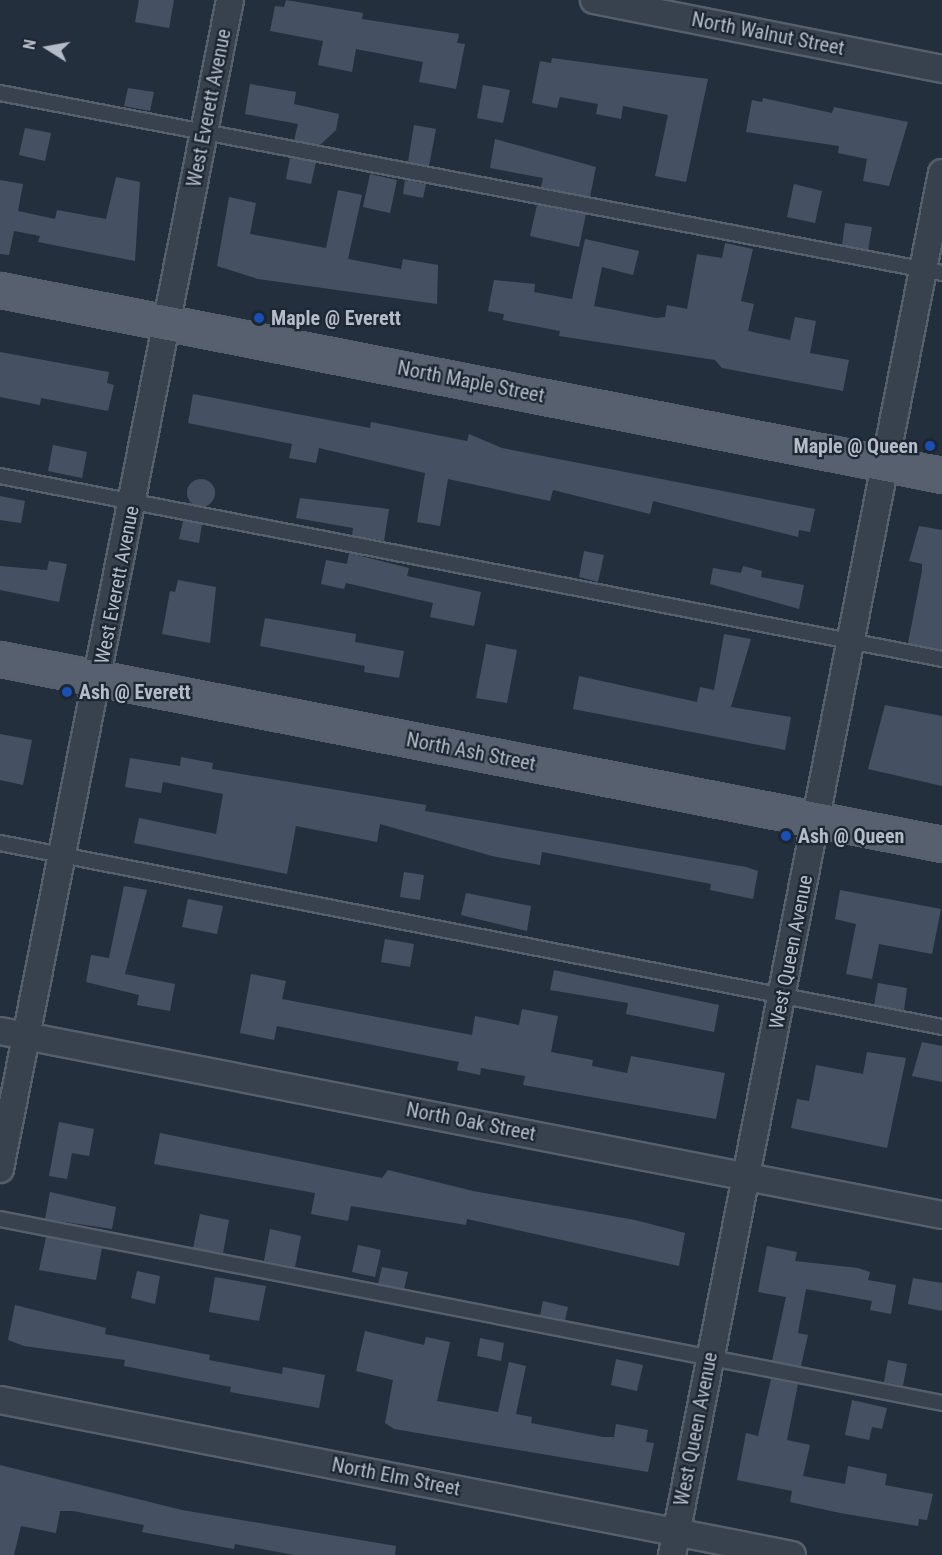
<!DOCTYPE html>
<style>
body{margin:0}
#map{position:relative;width:942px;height:1555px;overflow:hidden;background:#242f3e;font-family:"Roboto Condensed",sans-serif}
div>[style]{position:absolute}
.building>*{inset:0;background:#455162}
.round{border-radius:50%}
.roads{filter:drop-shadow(2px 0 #565f6c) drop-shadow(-2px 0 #565f6c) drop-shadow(0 2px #565f6c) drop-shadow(0 -2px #565f6c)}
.lane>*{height:14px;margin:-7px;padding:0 7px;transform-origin:7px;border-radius:7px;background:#38414e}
.street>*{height:26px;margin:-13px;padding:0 13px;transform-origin:13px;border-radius:13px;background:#38414e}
.primary>*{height:33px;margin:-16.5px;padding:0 16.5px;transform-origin:16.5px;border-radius:16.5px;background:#56606e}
.dots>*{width:16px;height:16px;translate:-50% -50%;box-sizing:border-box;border:3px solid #1d2633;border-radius:50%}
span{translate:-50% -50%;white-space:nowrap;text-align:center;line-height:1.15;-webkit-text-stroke:4.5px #1d2633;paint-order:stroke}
.street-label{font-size:20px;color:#b4bcc9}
.poi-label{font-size:20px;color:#b4bcc9;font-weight:700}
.left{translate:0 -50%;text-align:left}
.right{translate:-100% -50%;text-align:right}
.north{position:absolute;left:18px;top:18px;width:60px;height:60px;-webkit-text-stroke:4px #1d2633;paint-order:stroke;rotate:281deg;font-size:16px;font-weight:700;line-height:24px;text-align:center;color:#b4bcc9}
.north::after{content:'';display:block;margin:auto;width:21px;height:27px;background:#b4bcc9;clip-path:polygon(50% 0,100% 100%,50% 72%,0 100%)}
</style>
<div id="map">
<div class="building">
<i style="clip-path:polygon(139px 0,174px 0,169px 28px,135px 22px)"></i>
<i style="clip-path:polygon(286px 0,363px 13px,362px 19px,459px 34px,457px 43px,465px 44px,456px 89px,419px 82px,423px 62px,356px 49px,352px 72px,318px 65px,323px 41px,270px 31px,275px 6px,284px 7px)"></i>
<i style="clip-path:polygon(552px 58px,708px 79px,686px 182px,655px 176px,668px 115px,623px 106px,621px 119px,596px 114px,598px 104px,560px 97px,557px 108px,532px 103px,540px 61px,551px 63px)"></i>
<i style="clip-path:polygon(250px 84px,296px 92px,294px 104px,339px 114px,336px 130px,320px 145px,294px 140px,298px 124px,245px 114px)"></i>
<i style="clip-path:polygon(483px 85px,510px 90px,503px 123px,477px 118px)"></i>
<i style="clip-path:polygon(128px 88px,154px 92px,150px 111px,124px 106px)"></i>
<i style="clip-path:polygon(763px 98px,832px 113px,834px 107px,908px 122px,889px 186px,863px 181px,867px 159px,838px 153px,839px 146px,746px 132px,752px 100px,762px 102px)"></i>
<i style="clip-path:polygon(414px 125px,436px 129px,429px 166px,408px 162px)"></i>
<i style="clip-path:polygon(25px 128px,51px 133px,45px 161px,19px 155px)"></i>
<i style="clip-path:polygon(495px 139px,596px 167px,590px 197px,541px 187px,543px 178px,490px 168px)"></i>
<i style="clip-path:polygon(290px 158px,316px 162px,311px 184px,286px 179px)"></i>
<i style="clip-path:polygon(370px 174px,397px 180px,390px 213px,363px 207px)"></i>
<i style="clip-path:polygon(116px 177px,140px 182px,135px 261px,38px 242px,40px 236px,14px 231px,9px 255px,0 254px,0 180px,23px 184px,18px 211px,55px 219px,57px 210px,106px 219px)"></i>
<i style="clip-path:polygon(405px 180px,426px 184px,423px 198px,403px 194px)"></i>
<i style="clip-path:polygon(794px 184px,822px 191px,815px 223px,787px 217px)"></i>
<i style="clip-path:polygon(338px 190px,362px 195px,348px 259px,401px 269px,403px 259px,438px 265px,437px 304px,258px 279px,217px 266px,229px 197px,256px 203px,250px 234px,326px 248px)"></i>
<i style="clip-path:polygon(537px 205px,586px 214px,579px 247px,530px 236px)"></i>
<i style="clip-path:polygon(845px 223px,872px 227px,868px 250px,842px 245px)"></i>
<i style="clip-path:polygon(585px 239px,639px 251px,633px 275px,602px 267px,594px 306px,656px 318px,665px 317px,667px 305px,687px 309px,697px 254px,722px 258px,725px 243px,753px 249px,741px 301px,754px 304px,748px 331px,790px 340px,795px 317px,816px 321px,810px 353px,849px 360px,843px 391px,722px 368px,715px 360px,559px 336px,560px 331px,503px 320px,504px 314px,488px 311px,494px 280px,535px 284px,534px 292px,572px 299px)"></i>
<i style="clip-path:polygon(0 352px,109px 372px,107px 383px,114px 385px,108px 411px,41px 398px,40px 405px,0 397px)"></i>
<i style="clip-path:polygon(193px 394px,370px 428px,371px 422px,467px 441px,469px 434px,502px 448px,815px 509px,810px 532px,799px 530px,798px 537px,653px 501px,650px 514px,553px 490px,550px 501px,448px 479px,440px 526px,417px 522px,425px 473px,319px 448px,316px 463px,289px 458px,292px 444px,188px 423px)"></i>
<i style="clip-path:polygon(53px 445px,87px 452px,82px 478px,48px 471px)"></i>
<i class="round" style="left:187px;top:479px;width:28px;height:28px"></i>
<i style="clip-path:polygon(0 496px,25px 501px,21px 523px,0 520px)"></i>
<i style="clip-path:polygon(300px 498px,389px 509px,384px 541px,352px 535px,353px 528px,296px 518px)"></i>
<i style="clip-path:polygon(183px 521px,202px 524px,199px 543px,179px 539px)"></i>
<i style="clip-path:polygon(919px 526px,942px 530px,942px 650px,908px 643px,922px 571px,922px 564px,909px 561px)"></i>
<i style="clip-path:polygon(584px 551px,604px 555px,598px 582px,579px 577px)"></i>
<i style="clip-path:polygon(349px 553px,409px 568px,407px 576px,481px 592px,474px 626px,430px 617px,433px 603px,346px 583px,344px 589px,321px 584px,326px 560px,347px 564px)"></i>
<i style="clip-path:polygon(49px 561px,67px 564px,59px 602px,0 590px,0 566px,47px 570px)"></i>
<i style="clip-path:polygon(743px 566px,762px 571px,761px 577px,804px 585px,799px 609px,710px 584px,713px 568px,741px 573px)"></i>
<i style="clip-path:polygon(178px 580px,216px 587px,210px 643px,162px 634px,170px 591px,175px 592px)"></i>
<i style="clip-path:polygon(265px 618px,356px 634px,355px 642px,404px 651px,399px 678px,364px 672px,365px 666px,260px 646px)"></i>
<i style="clip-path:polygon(724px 634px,751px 639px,731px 707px,791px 717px,785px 750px,573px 709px,579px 676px,697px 702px,700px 687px,714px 690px)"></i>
<i style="clip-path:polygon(486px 644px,517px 650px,507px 703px,476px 698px)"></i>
<i style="clip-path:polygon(885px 705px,942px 716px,942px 786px,868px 769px)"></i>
<i style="clip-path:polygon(0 734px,32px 740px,23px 785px,0 780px)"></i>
<i style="clip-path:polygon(181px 757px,213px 763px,212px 769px,426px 805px,425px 811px,746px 867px,758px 871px,753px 899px,710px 890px,711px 884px,542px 852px,540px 865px,492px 856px,380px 824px,377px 842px,296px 826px,287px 874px,134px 843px,139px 818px,216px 834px,223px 794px,163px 782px,161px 793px,125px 787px,130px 758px,180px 766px)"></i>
<i style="clip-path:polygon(404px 872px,424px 875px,420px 900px,400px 897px)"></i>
<i style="clip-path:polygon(124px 886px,147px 890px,125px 974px,175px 984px,170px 1011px,137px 1005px,139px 995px,86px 982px,91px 955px,109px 958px)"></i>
<i style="clip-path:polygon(840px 890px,941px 909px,932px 954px,879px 944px,872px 979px,846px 974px,856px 924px,835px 919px)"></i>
<i style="clip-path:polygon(466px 893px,531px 906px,527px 931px,461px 915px)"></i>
<i style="clip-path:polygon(188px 899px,223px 906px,217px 934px,182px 927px)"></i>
<i style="clip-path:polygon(385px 939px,414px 944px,410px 967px,381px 962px)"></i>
<i style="clip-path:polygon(554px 970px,719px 1005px,714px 1032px,626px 1014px,628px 1003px,550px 990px)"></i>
<i style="clip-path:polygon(251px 974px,286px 981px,282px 999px,472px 1035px,475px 1016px,519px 1025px,522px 1009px,558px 1016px,551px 1052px,593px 1060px,592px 1066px,627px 1073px,631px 1056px,725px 1073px,716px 1119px,523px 1085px,525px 1076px,481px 1068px,480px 1075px,457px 1070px,459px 1062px,277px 1026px,274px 1040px,240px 1033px)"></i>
<i style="clip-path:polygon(878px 983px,907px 988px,904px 1010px,874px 1005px)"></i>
<i style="clip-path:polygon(922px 1042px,942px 1046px,942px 1082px,912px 1076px)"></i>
<i style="clip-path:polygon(867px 1052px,906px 1058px,887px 1148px,791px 1128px,797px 1099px,809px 1101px,816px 1065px,863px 1074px)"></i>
<i style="clip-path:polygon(59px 1122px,94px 1129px,89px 1156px,72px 1153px,67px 1179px,49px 1176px)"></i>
<i style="clip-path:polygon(160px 1133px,382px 1178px,388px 1170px,473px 1191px,635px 1220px,685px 1233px,679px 1266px,467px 1219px,466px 1225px,351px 1206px,348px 1221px,311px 1214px,315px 1193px,154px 1164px)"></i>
<i style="clip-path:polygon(50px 1192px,116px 1207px,112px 1229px,45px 1219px)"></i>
<i style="clip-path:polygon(200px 1214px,229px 1220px,223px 1253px,193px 1248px)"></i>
<i style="clip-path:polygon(270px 1229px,301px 1236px,295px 1267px,264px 1261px)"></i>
<i style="clip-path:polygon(46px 1237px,102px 1248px,96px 1280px,39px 1270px)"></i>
<i style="clip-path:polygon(358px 1245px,381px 1250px,375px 1277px,352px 1272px)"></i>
<i style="clip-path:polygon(767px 1246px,797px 1252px,795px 1261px,858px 1268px,870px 1272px,868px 1280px,896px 1285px,891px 1314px,870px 1310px,872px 1301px,806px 1289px,798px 1333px,808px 1335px,801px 1366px,772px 1361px,786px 1297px,758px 1292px)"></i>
<i style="clip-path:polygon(382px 1267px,408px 1272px,404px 1289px,378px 1284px)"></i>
<i style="clip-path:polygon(137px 1271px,160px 1276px,155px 1304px,131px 1298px)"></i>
<i style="clip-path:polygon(215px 1277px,266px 1286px,259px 1321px,209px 1312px)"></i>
<i style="clip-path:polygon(913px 1278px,942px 1283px,942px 1311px,908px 1304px)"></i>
<i style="clip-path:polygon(543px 1301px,568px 1307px,565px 1320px,540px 1315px)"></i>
<i style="clip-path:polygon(15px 1305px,106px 1328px,105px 1334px,210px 1355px,209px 1360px,282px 1374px,283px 1367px,325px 1375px,319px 1408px,230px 1392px,231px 1387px,124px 1366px,125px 1360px,24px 1346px,8px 1340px)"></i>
<i style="clip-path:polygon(365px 1331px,424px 1345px,426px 1337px,450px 1342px,437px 1401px,498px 1412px,509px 1362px,526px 1366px,516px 1414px,532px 1417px,531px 1423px,603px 1437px,614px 1437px,616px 1424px,648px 1430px,646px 1442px,654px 1443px,648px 1472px,394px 1429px,385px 1423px,393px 1380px,356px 1371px)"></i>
<i style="clip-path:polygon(480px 1338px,504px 1343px,501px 1361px,477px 1356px)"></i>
<i style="clip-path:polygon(616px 1359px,643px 1365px,637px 1391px,611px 1385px)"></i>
<i style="clip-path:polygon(888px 1360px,907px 1364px,903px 1386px,884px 1382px)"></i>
<i style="clip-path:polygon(771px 1379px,798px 1384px,787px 1440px,810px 1445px,803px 1476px,845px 1484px,848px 1466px,887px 1474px,885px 1485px,933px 1494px,927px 1520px,919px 1519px,918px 1526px,840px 1513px,790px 1502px,792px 1491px,737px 1480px,746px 1433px,758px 1436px)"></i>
<i style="clip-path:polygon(852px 1400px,887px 1408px,882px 1429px,872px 1427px,869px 1440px,845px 1435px)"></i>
<i style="clip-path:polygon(0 1465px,182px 1510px,396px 1546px,395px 1555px,294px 1555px,235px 1544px,234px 1549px,142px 1532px,144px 1525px,73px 1511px,60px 1511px,56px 1533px,21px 1526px,14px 1555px,0 1555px)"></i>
</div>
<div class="roads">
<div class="lane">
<i style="left:0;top:93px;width:959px;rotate:10.82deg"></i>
<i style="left:0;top:476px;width:960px;rotate:10.99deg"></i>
<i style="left:0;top:843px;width:960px;rotate:11.05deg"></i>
<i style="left:0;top:1219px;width:960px;rotate:11.05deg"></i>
</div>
<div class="street">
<i style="left:594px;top:0;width:355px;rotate:11.2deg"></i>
<i style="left:0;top:1031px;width:960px;rotate:11.05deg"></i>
<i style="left:0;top:1169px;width:1191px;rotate:-78.87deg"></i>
<i style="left:0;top:1400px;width:807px;rotate:11.07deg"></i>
<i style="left:672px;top:1555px;width:1408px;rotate:-78.95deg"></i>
</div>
<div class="primary">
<i style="left:0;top:290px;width:960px;rotate:11.11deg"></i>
<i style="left:0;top:659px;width:960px;rotate:11.11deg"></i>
</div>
</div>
<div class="dots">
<i style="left:259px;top:318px;background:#1a4fb4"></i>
<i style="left:930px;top:446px;background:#1a4fb4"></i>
<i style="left:67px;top:692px;background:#1a4fb4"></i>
<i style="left:786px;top:836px;background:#1a4fb4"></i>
</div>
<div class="street-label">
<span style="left:768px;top:34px;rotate:11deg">North Walnut Street</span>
<span style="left:209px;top:108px;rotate:-79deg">West Everett Avenue</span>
<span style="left:471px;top:382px;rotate:11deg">North Maple Street</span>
<span style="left:117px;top:585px;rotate:-79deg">West Everett Avenue</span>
<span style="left:471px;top:752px;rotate:11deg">North Ash Street</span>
<span style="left:791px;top:952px;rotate:-79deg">West Queen Avenue</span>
<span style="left:471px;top:1122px;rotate:11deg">North Oak Street</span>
<span style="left:696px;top:1429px;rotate:-79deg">West Queen Avenue</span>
<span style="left:396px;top:1477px;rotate:11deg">North Elm Street</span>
</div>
<div class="poi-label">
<span class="left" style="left:271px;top:318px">Maple @ Everett</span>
<span class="right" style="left:918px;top:446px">Maple @ Queen</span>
<span class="left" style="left:79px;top:692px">Ash @ Everett</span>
<span class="left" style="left:798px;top:836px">Ash @ Queen</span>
</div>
<div class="north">N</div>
</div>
